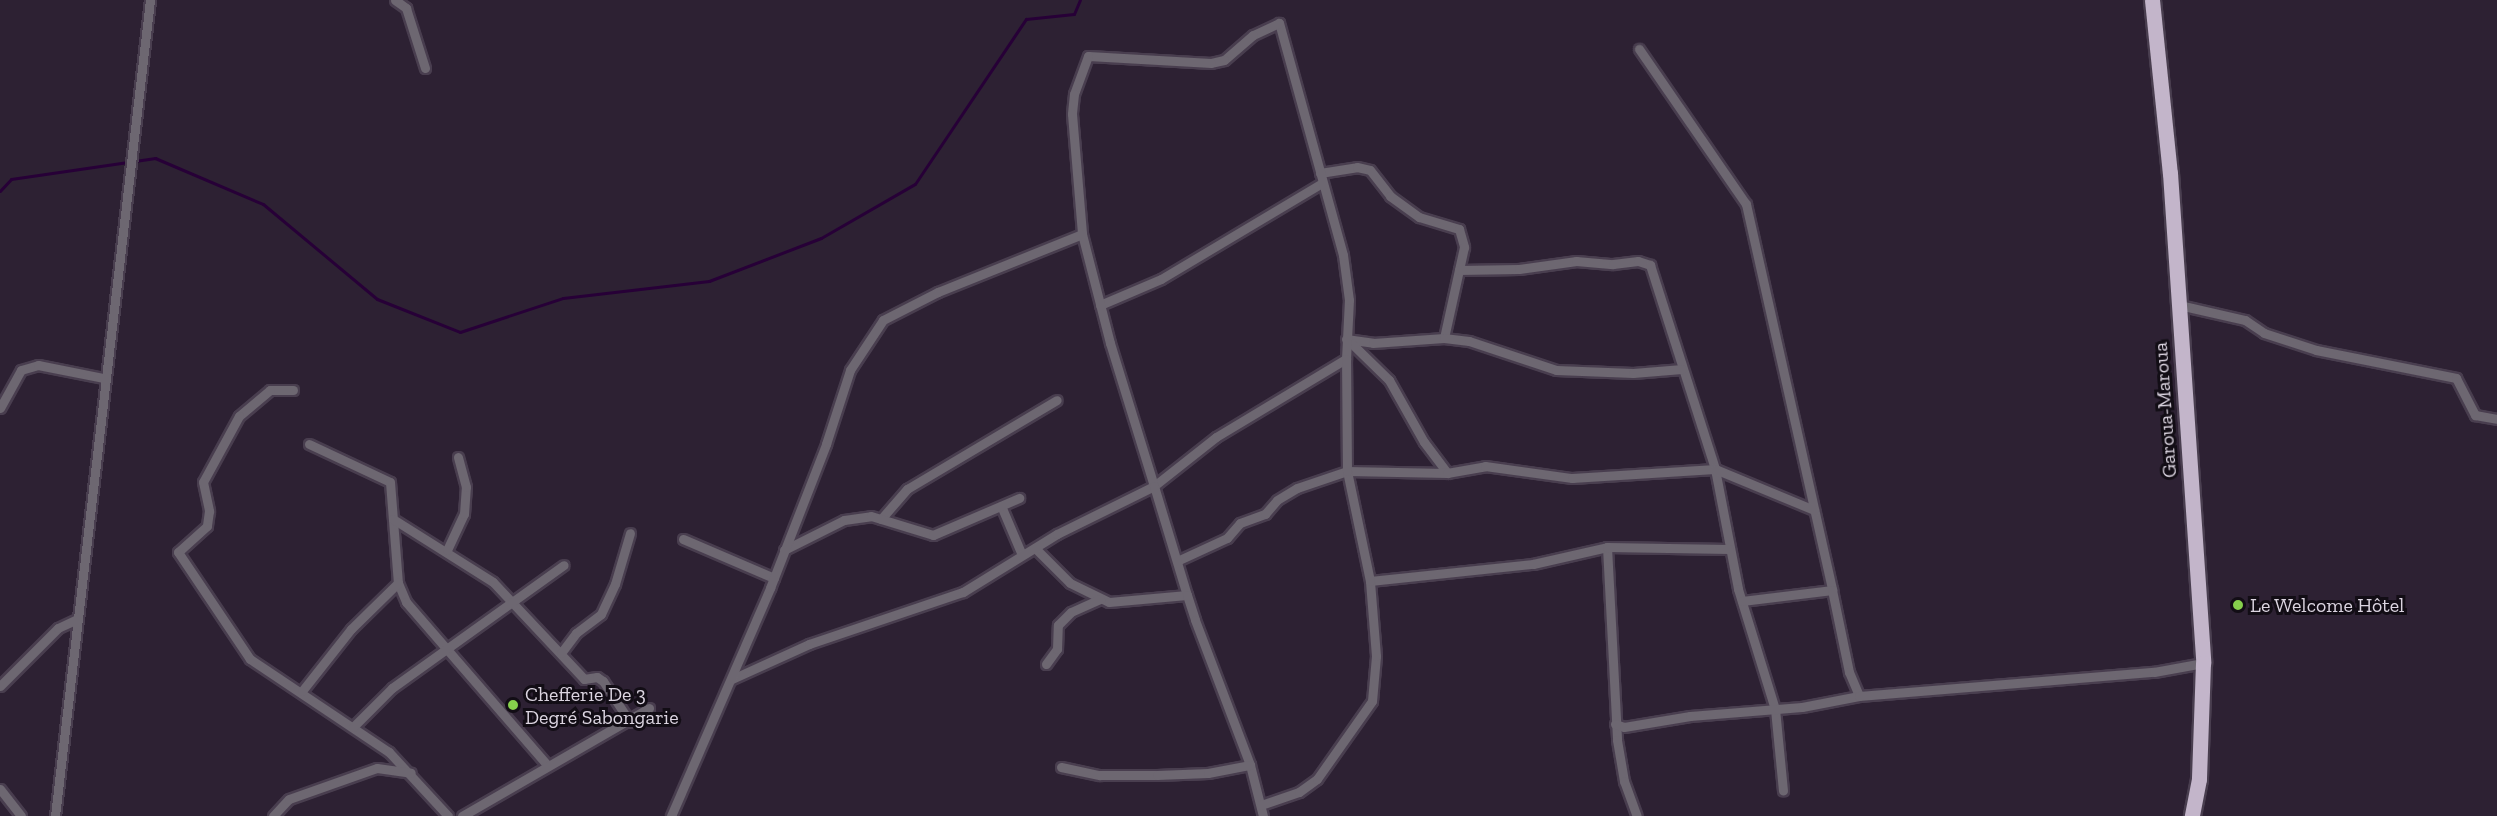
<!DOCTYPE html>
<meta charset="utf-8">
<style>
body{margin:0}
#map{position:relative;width:2497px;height:816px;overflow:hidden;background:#2d2133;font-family:"Zilla Slab",serif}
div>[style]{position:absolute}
.stream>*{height:3px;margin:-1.5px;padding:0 1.5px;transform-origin:1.5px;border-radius:1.5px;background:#270037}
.roads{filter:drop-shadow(2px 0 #493e4f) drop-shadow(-2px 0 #493e4f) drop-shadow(0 2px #493e4f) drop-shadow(0 -2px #493e4f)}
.minor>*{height:9px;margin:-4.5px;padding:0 4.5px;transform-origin:4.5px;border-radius:4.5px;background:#6d6771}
.trunk>*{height:15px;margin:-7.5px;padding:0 7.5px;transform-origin:7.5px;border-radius:7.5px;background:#c3b5ca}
.dots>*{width:16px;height:16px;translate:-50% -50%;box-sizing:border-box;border:3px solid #120d15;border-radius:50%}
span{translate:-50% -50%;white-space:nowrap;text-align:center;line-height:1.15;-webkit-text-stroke:6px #120d15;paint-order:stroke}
.street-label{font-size:20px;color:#dcd5e1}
.poi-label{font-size:20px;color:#dcd5e1}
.left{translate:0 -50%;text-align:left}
</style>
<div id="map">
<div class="stream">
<i style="left:0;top:191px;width:16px;rotate:-47deg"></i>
<i style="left:11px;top:179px;width:146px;rotate:-8.3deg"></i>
<i style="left:155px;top:158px;width:117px;rotate:23.1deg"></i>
<i style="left:263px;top:204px;width:148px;rotate:39.8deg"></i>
<i style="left:377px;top:299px;width:89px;rotate:21.7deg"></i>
<i style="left:460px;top:332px;width:108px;rotate:-18.3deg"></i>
<i style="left:563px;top:298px;width:147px;rotate:-6.6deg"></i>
<i style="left:709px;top:281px;width:120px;rotate:-21deg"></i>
<i style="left:821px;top:238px;width:108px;rotate:-29.9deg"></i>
<i style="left:915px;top:184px;width:199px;rotate:-56.1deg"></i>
<i style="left:1026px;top:19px;width:48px;rotate:-5.9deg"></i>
<i style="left:1074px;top:14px;width:15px;rotate:-67deg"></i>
</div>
<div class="roads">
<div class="minor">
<i style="left:395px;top:0;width:14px;rotate:36deg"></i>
<i style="left:406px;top:8px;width:63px;rotate:72.4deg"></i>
<i style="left:1639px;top:49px;width:188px;rotate:55.4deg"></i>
<i style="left:1746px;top:204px;width:395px;rotate:77.4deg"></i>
<i style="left:1320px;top:173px;width:37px;rotate:-9deg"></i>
<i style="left:1357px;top:167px;width:13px;rotate:13deg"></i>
<i style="left:1370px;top:170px;width:33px;rotate:52deg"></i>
<i style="left:1390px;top:196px;width:36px;rotate:36deg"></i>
<i style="left:1419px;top:217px;width:42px;rotate:16.7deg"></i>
<i style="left:1459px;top:229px;width:19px;rotate:74deg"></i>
<i style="left:1464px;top:247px;width:93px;rotate:102.4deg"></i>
<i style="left:1459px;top:270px;width:60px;rotate:-1deg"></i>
<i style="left:1519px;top:269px;width:58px;rotate:-8deg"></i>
<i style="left:1576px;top:261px;width:37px;rotate:5deg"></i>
<i style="left:1613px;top:264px;width:25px;rotate:-7deg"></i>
<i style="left:1638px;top:261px;width:13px;rotate:18deg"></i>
<i style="left:1650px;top:265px;width:214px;rotate:72.3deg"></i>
<i style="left:1715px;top:469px;width:122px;rotate:79.1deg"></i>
<i style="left:1738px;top:589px;width:126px;rotate:72.9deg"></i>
<i style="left:1775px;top:709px;width:82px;rotate:84.4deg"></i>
<i style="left:1100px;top:305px;width:66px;rotate:-23.1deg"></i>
<i style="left:1161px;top:279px;width:187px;rotate:-30.8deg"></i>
<i style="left:2179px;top:305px;width:68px;rotate:12.8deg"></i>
<i style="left:2245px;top:320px;width:23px;rotate:34deg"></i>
<i style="left:2264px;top:333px;width:55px;rotate:18.1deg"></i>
<i style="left:2316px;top:350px;width:143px;rotate:11.3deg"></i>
<i style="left:2456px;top:378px;width:42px;rotate:62.8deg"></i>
<i style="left:2475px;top:415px;width:22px;rotate:10deg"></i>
<i style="left:1346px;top:339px;width:27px;rotate:8deg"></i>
<i style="left:1373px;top:343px;width:71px;rotate:-4deg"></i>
<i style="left:1444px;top:338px;width:25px;rotate:7deg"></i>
<i style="left:1469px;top:341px;width:92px;rotate:18.4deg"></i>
<i style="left:1556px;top:370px;width:77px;rotate:2.2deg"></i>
<i style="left:1633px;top:373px;width:49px;rotate:-4.7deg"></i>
<i style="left:1347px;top:339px;width:59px;rotate:44.3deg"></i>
<i style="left:1389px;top:380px;width:71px;rotate:60.6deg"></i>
<i style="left:1424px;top:442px;width:39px;rotate:53deg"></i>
<i style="left:293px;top:390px;width:23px;rotate:180deg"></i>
<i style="left:270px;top:390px;width:40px;rotate:140deg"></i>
<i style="left:239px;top:416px;width:75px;rotate:118.6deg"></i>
<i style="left:203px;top:482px;width:30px;rotate:78deg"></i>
<i style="left:209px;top:511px;width:15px;rotate:98deg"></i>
<i style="left:207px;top:526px;width:39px;rotate:138deg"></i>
<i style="left:178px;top:552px;width:129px;rotate:56.1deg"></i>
<i style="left:250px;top:659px;width:167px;rotate:33.8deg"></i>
<i style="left:389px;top:752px;width:87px;rotate:47.3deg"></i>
<i style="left:0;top:408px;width:43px;rotate:-61.1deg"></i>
<i style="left:21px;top:370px;width:18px;rotate:-16deg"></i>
<i style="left:38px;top:365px;width:66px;rotate:11.3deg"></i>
<i style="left:309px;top:444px;width:89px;rotate:25.1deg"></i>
<i style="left:390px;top:482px;width:101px;rotate:85.5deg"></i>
<i style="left:398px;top:583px;width:21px;rotate:67deg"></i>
<i style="left:406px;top:602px;width:216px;rotate:49.1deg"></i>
<i style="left:1002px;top:508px;width:51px;rotate:66.9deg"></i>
<i style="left:393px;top:519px;width:118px;rotate:32.2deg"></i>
<i style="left:493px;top:582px;width:133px;rotate:46.8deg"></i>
<i style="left:584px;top:679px;width:13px;rotate:-9deg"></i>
<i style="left:597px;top:677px;width:7px;rotate:34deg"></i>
<i style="left:603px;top:681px;width:49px;rotate:56.6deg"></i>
<i style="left:881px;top:519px;width:40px;rotate:-49deg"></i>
<i style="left:907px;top:489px;width:174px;rotate:-30.7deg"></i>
<i style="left:683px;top:539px;width:99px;rotate:23.2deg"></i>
<i style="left:1607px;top:547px;width:193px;rotate:87deg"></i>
<i style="left:1617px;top:740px;width:42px;rotate:80.3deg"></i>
<i style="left:1624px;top:781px;width:37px;rotate:70deg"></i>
<i style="left:1035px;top:548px;width:49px;rotate:45deg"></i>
<i style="left:1070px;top:583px;width:43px;rotate:26deg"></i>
<i style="left:1109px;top:602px;width:78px;rotate:-5.1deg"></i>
<i style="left:447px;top:550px;width:40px;rotate:-65deg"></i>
<i style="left:464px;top:514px;width:27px;rotate:-86deg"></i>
<i style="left:466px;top:487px;width:31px;rotate:-105deg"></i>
<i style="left:784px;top:550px;width:67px;rotate:-26.6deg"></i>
<i style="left:844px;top:520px;width:27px;rotate:-8deg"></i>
<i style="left:871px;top:516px;width:65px;rotate:17deg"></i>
<i style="left:933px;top:535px;width:94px;rotate:-23.3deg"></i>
<i style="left:1177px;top:561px;width:55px;rotate:-24.7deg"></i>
<i style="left:1227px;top:538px;width:20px;rotate:-49deg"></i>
<i style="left:1240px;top:523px;width:27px;rotate:-20deg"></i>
<i style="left:1265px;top:514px;width:18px;rotate:-49deg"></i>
<i style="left:1277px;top:500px;width:23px;rotate:-31deg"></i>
<i style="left:1297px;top:488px;width:53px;rotate:-18.8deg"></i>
<i style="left:1347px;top:471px;width:100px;rotate:1.1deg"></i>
<i style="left:1447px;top:473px;width:39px;rotate:-10deg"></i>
<i style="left:1485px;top:466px;width:88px;rotate:7.9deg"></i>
<i style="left:1572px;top:478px;width:143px;rotate:-3.6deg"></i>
<i style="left:1715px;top:469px;width:107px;rotate:22.5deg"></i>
<i style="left:1370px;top:581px;width:164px;rotate:-6deg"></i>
<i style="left:1533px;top:564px;width:76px;rotate:-12.9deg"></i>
<i style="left:1607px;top:547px;width:122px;rotate:0.9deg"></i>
<i style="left:1742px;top:601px;width:91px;rotate:-7deg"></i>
<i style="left:1832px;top:590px;width:84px;rotate:78.3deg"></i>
<i style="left:1849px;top:672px;width:26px;rotate:67deg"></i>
<i style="left:561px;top:653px;width:25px;rotate:-53deg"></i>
<i style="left:576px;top:633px;width:31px;rotate:-37deg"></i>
<i style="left:601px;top:614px;width:33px;rotate:-65deg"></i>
<i style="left:615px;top:584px;width:53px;rotate:-73.6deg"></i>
<i style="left:1046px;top:664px;width:19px;rotate:-54deg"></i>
<i style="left:1057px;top:649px;width:24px;rotate:-88deg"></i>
<i style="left:1058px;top:625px;width:18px;rotate:-45deg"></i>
<i style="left:1071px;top:612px;width:32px;rotate:-24deg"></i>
<i style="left:732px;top:679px;width:85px;rotate:-24.4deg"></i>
<i style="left:809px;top:644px;width:163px;rotate:-18.7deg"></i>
<i style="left:963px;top:592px;width:110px;rotate:-31.7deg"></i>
<i style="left:1057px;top:534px;width:108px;rotate:-26.3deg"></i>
<i style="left:1154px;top:486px;width:79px;rotate:-38.3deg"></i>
<i style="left:1216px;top:437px;width:152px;rotate:-31deg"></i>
<i style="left:1346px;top:359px;width:59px;rotate:-87.1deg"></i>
<i style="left:1349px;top:300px;width:45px;rotate:-97.6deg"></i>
<i style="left:1343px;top:255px;width:241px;rotate:-105.4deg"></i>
<i style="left:1279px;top:23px;width:29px;rotate:155deg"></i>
<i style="left:1253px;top:35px;width:38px;rotate:139deg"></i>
<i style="left:1224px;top:60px;width:13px;rotate:167deg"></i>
<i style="left:1211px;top:63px;width:123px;rotate:-176.7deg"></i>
<i style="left:1088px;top:56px;width:40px;rotate:110.2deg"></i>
<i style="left:1074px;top:94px;width:20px;rotate:96deg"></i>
<i style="left:1072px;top:114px;width:120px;rotate:85.2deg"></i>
<i style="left:1082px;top:234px;width:113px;rotate:75.6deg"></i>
<i style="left:1110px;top:343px;width:150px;rotate:72.9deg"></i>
<i style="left:1154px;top:486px;width:114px;rotate:73.2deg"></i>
<i style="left:1187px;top:595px;width:26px;rotate:72deg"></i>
<i style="left:1195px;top:620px;width:155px;rotate:69.2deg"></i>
<i style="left:1250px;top:765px;width:53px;rotate:75.7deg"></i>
<i style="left:0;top:686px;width:82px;rotate:-45deg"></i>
<i style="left:58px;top:628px;width:21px;rotate:-25deg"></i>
<i style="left:302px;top:691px;width:79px;rotate:-51.7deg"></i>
<i style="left:351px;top:629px;width:66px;rotate:-44.4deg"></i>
<i style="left:1615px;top:724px;width:9px;rotate:18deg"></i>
<i style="left:1624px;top:727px;width:67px;rotate:-9.5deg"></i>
<i style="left:1690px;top:716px;width:112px;rotate:-4.6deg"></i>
<i style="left:1802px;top:707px;width:58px;rotate:-10.9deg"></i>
<i style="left:1859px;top:696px;width:296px;rotate:-4.7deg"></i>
<i style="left:2154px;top:672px;width:50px;rotate:-10.4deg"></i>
<i style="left:353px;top:727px;width:55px;rotate:-45deg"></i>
<i style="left:392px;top:688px;width:211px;rotate:-35.6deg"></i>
<i style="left:1061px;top:767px;width:40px;rotate:12deg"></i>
<i style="left:1100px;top:775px;width:57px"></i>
<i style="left:1157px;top:775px;width:51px;rotate:-2.2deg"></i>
<i style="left:1208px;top:773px;width:43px;rotate:-10.8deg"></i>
<i style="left:0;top:789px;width:34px;rotate:52deg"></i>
<i style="left:1261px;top:805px;width:40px;rotate:-18.9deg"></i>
<i style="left:1299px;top:792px;width:22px;rotate:-36deg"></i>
<i style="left:1317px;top:779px;width:95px;rotate:-54.8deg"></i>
<i style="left:1372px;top:701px;width:45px;rotate:-84.9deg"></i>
<i style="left:1376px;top:656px;width:75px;rotate:-94.6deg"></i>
<i style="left:1370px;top:581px;width:112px;rotate:-101.8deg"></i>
<i style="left:1347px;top:471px;width:112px;rotate:-90.5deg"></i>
<i style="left:55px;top:816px;width:822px;rotate:-83.36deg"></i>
<i style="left:273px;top:816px;width:23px;rotate:-47deg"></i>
<i style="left:289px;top:799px;width:93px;rotate:-19.4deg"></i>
<i style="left:377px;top:768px;width:34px;rotate:8deg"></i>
<i style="left:462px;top:816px;width:216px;rotate:-30deg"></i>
<i style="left:671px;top:816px;width:249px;rotate:-66.5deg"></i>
<i style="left:770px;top:588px;width:155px;rotate:-68.7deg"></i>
<i style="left:826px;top:444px;width:78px;rotate:-72deg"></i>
<i style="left:850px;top:370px;width:60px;rotate:-56.6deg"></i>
<i style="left:883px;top:320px;width:62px;rotate:-27deg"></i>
<i style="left:938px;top:292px;width:155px;rotate:-21.9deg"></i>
</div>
<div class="trunk">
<i style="left:2152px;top:0;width:174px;rotate:84.1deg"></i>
<i style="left:2170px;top:173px;width:491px;rotate:86.1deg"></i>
<i style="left:2203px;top:663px;width:116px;rotate:92deg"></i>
<i style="left:2199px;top:779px;width:38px;rotate:101deg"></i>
</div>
</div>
<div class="dots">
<i style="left:2238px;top:605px;background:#86cf4c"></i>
<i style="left:513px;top:705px;background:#86cf4c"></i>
</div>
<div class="street-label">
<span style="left:2165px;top:410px;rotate:-94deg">Garoua-Maroua</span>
</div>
<div class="poi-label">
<span class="left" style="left:2250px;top:605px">Le Welcome Hôtel</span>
<span class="left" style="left:525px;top:706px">Chefferie De 3<br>Degré Sabongarie</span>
</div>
</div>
